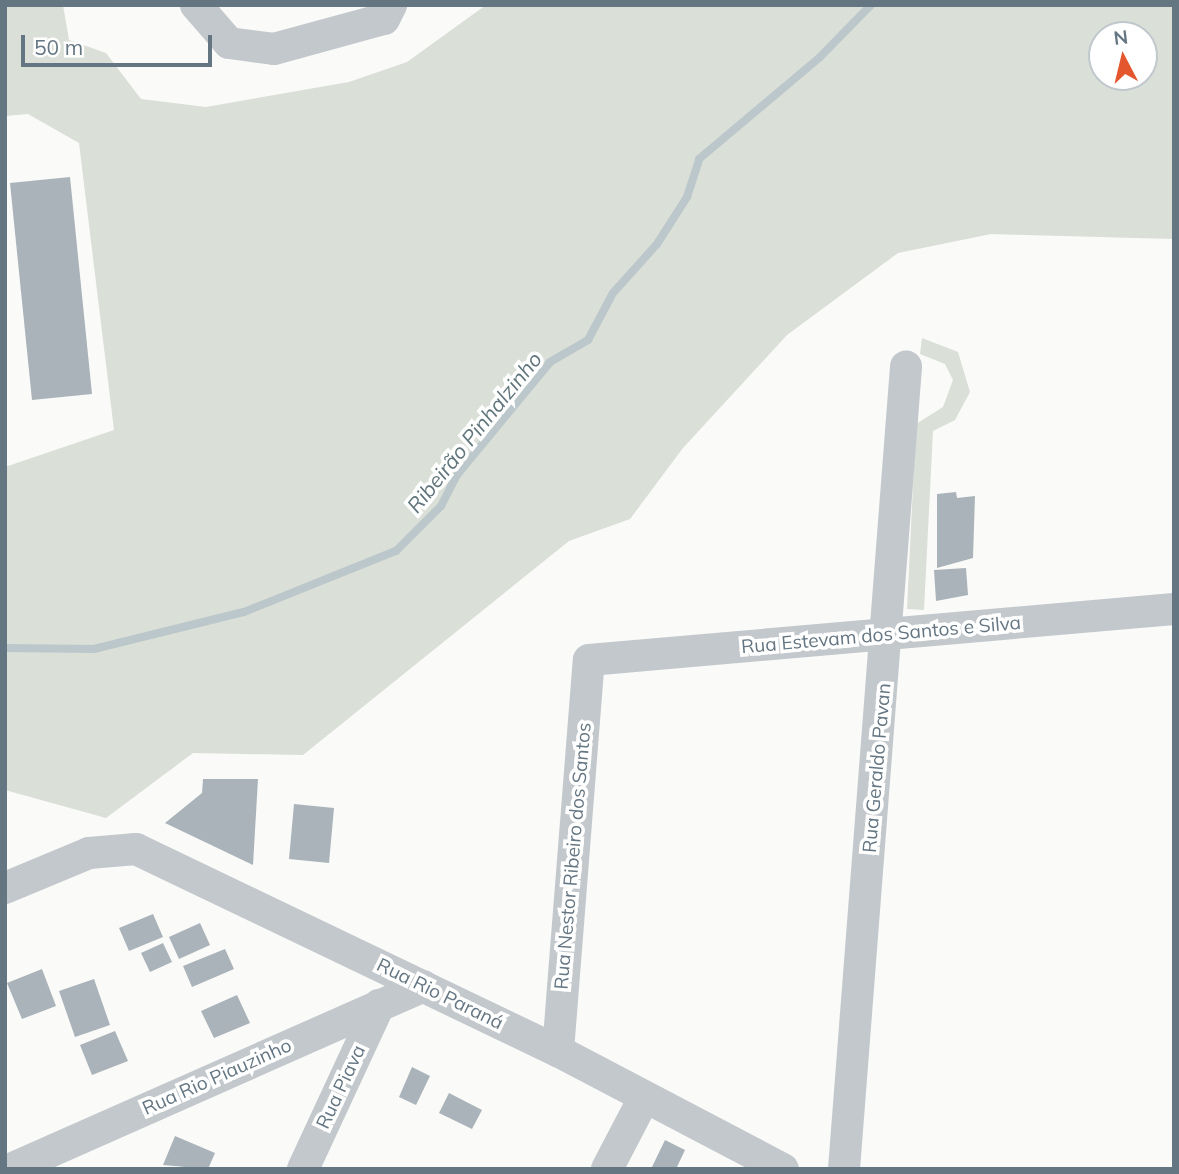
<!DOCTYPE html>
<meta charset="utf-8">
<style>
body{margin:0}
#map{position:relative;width:1179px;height:1174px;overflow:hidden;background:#fafaf8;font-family:Mulish,sans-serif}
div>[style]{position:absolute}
.green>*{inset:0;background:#dadfd7}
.stream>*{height:8px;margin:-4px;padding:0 4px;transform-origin:4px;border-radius:4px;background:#bbc7cb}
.building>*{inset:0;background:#aab3b9}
.minor>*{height:32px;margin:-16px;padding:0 16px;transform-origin:16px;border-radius:16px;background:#c3c8cc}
span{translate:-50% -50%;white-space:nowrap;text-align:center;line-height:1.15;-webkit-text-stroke:7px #fff;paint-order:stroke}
.street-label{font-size:19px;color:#657683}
.water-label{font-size:21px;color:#60757c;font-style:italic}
.frame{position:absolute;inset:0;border:7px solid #657683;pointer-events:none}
.north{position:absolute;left:1088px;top:21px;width:70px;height:70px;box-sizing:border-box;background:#fff;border:2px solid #c1c8cd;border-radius:50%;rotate:353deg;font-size:19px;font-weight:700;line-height:28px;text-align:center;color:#657683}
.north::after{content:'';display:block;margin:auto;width:24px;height:32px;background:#e4572e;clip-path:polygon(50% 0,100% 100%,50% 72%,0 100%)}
.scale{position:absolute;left:21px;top:35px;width:191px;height:32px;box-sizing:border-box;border:4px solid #657683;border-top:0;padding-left:9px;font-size:21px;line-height:24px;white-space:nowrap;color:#657683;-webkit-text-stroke:5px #fff;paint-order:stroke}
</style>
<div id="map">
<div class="green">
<i style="clip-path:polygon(evenodd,5px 5px,63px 5px,69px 40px,106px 53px,141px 99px,206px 107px,349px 82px,407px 62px,486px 5px,1174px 5px,1174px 239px,991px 234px,898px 253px,787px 335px,683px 448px,630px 519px,569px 541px,303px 755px,193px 753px,106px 818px,5px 790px,5px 467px,114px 430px,79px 143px,28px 114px,5px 116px,5px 5px,1102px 35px,1144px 35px,1144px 77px,1102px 77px,1102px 35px)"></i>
<i style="clip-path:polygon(922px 338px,958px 352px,970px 392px,955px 420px,933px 431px,924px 610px,907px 609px,916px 424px,943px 407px,953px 380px,945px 364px,920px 354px)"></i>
</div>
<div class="stream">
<i style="left:5px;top:648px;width:89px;rotate:0.6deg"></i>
<i style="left:94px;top:649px;width:154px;rotate:-13.9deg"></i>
<i style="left:244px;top:612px;width:164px;rotate:-21.9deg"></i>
<i style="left:396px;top:551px;width:64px;rotate:-45deg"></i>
<i style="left:441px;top:506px;width:35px;rotate:-63deg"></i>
<i style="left:457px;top:475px;width:146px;rotate:-50.5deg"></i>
<i style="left:550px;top:362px;width:44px;rotate:-30.1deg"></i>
<i style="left:588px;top:340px;width:53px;rotate:-62deg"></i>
<i style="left:613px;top:293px;width:66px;rotate:-48.1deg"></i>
<i style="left:657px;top:244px;width:56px;rotate:-57.4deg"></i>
<i style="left:687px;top:197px;width:40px;rotate:-72deg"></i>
<i style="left:699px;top:159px;width:158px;rotate:-40.1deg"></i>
<i style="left:820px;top:57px;width:73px;rotate:-45.6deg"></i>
</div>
<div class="building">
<i style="clip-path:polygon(70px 177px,92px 394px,32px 400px,10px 183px)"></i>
<i style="clip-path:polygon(956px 492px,957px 498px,975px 496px,973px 558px,937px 568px,937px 494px)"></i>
<i style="clip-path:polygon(966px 568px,968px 595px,936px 601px,934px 570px)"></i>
<i style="clip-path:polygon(203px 779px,258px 779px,253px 865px,165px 823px,202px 793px)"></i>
<i style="clip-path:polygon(294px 804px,334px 808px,329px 863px,289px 859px)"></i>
<i style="clip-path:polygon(153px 914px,163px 937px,129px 951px,119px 928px)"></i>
<i style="clip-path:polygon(200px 923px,210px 945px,179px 959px,169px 937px)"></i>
<i style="clip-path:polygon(163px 943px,172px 962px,150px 972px,141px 953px)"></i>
<i style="clip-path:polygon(225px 949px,234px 969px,192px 987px,183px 966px)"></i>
<i style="clip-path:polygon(42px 969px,56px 1006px,22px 1019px,7px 983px)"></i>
<i style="clip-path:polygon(94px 979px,110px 1025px,75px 1037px,59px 991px)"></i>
<i style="clip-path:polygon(237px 995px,250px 1023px,214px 1038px,201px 1011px)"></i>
<i style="clip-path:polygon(115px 1031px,128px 1061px,92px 1075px,80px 1045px)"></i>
<i style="clip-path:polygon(412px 1067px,430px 1076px,416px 1105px,399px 1097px)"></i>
<i style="clip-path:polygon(449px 1093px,482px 1110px,472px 1129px,439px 1113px)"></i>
<i style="clip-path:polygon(175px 1136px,215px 1153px,208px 1169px,163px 1165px)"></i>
<i style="clip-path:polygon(665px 1140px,685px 1150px,676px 1169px,651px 1169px)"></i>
</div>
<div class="minor">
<i style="left:196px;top:5px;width:50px;rotate:49deg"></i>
<i style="left:229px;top:43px;width:45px;rotate:7.6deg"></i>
<i style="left:274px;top:49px;width:114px;rotate:-15.3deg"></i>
<i style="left:384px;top:19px;width:16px;rotate:-63deg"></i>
<i style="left:5px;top:888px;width:91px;rotate:-22.6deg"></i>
<i style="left:89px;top:853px;width:47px;rotate:-4.9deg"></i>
<i style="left:136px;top:849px;width:468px;rotate:25.6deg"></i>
<i style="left:558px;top:1051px;width:254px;rotate:27.7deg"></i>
<i style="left:558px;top:1051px;width:392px;rotate:-85.5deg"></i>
<i style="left:589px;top:660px;width:587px;rotate:-4.98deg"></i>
<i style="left:11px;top:1169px;width:451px;rotate:-23.9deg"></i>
<i style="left:303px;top:1169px;width:181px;rotate:-65.1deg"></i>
<i style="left:607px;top:1169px;width:80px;rotate:-62.5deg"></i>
<i style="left:844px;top:1169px;width:805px;rotate:-85.58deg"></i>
</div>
<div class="street-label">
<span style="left:881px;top:635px;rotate:-5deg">Rua Estevam dos Santos e Silva</span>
<span style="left:877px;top:768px;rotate:-85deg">Rua Geraldo Pavan</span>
<span style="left:573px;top:856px;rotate:-85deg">Rua Nestor Ribeiro dos Santos</span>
<span style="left:440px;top:994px;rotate:26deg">Rua Rio Paraná</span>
<span style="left:217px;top:1077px;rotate:-24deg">Rua Rio Piauzinho</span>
<span style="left:341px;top:1087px;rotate:-65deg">Rua Piava</span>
</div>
<div class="water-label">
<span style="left:474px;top:432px;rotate:-51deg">Ribeirão Pinhalzinho</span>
</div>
<div class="frame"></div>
<div class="north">N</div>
<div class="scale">50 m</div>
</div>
